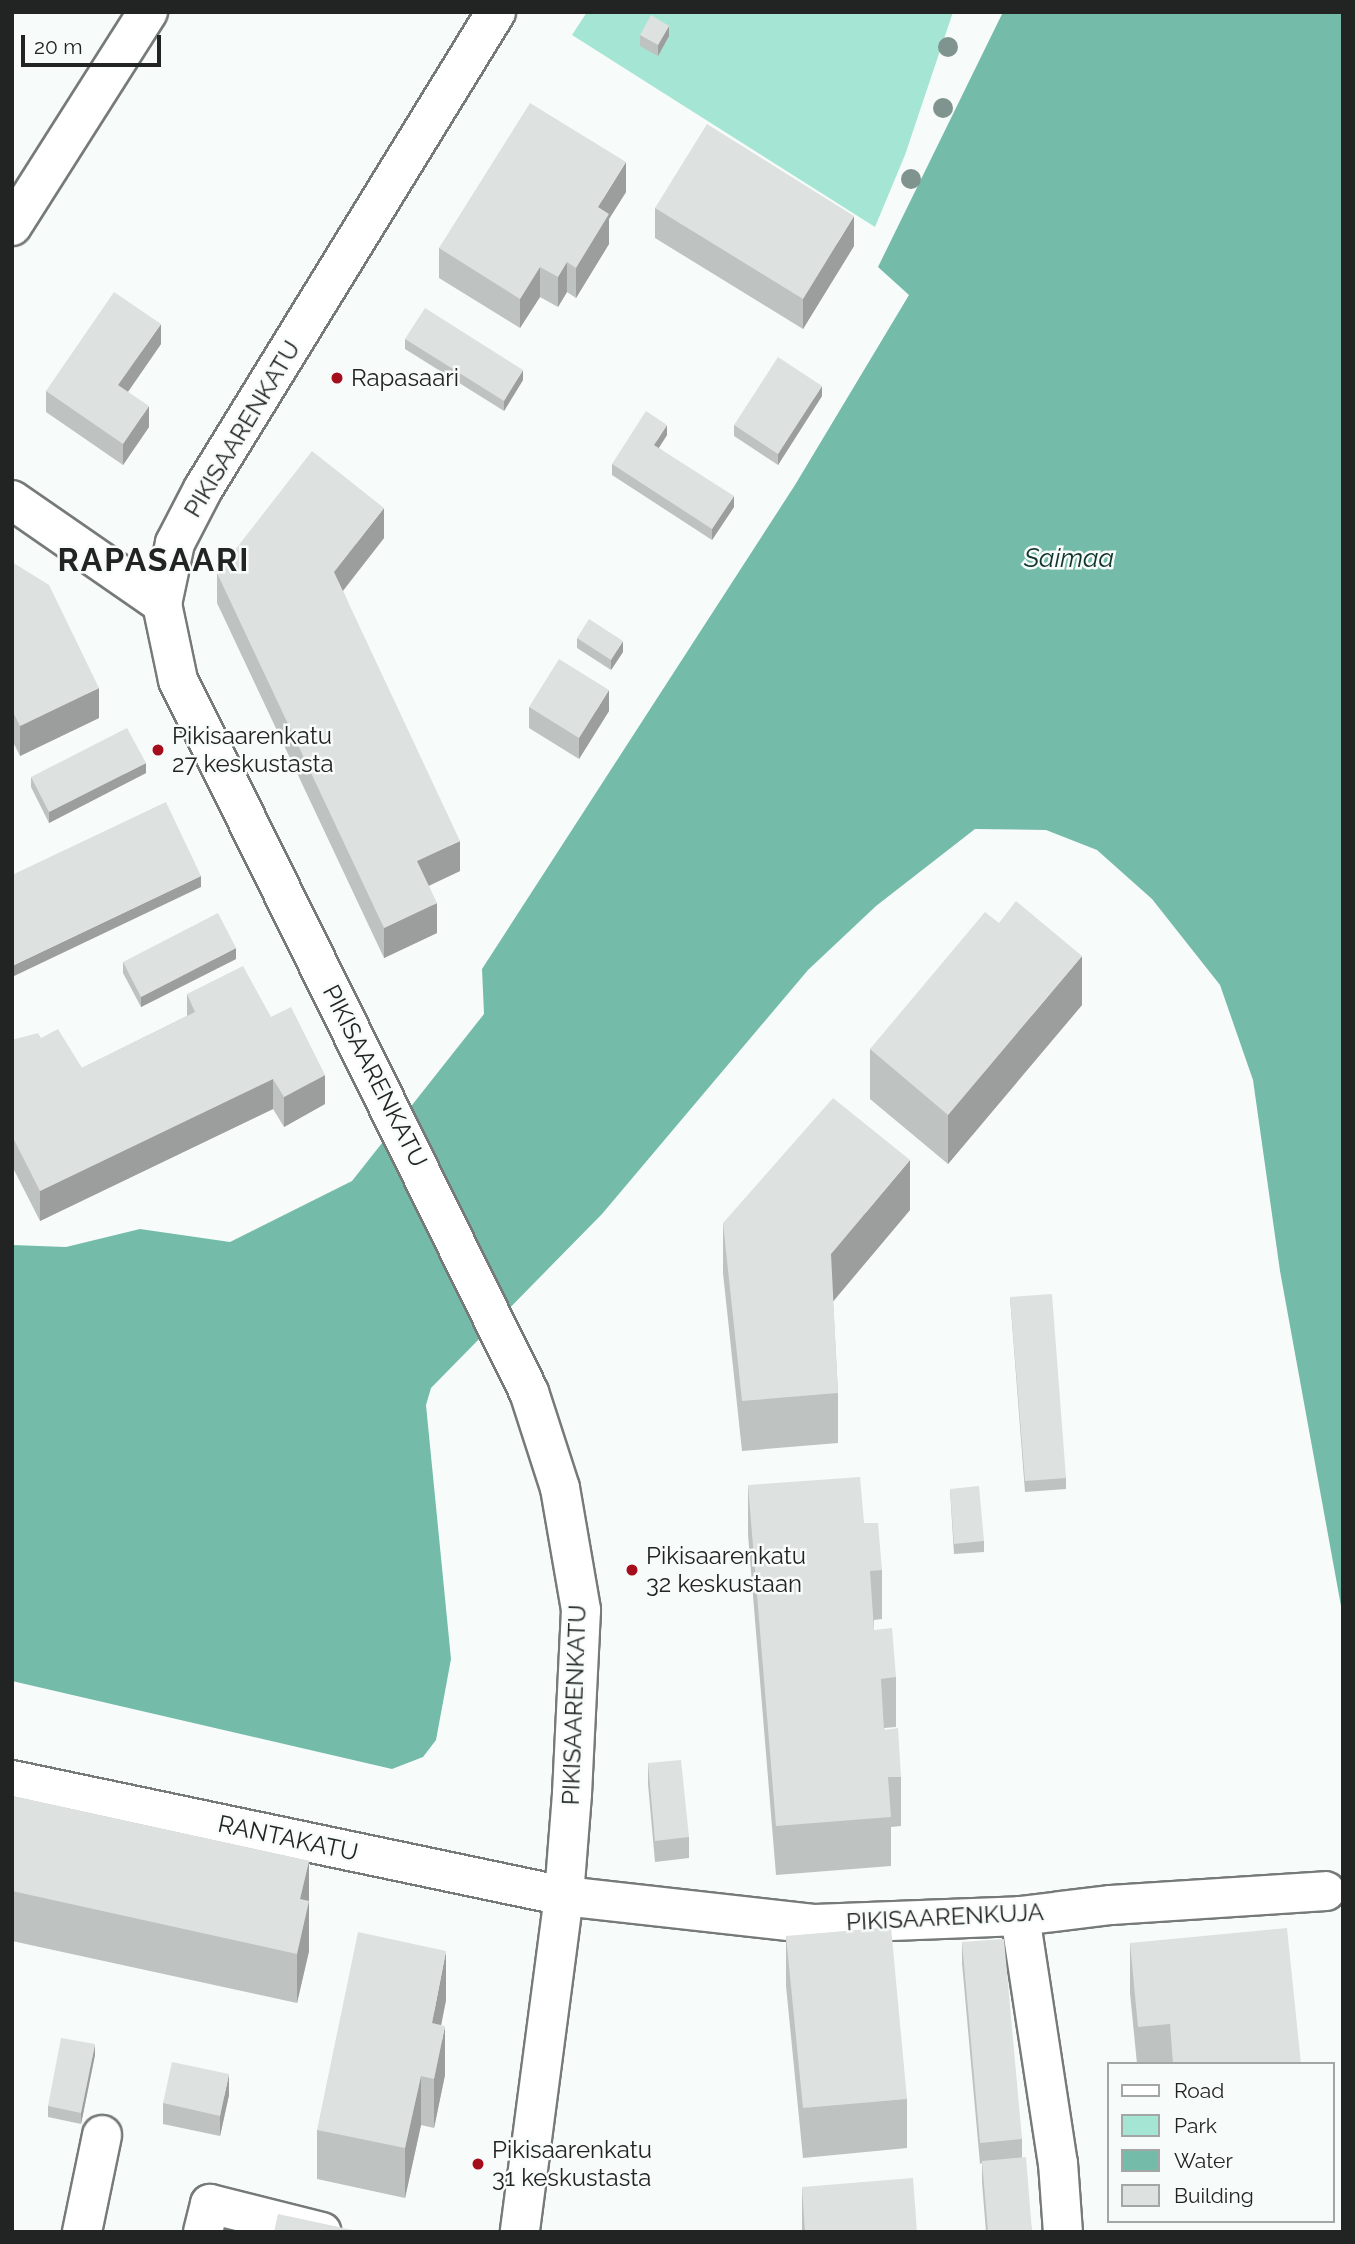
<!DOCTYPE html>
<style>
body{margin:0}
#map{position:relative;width:1355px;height:2244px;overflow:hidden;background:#f7fcfa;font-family:Raleway,sans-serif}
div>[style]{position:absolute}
.green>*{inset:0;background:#a5e5d3}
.water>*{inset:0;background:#74bca9}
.roads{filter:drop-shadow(2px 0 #767a79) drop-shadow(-2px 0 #767a79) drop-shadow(0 2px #767a79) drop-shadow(0 -2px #767a79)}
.minor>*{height:38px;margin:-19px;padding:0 19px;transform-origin:19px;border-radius:19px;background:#fff}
.trees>*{width:20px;height:20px;margin:-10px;border-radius:50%;background:#7f948e}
.wall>*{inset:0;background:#bec2c1}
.shaded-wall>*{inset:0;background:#9b9e9d}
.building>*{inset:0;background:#dde1e0}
.dots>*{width:19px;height:19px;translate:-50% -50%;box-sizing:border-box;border:4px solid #f7fcfa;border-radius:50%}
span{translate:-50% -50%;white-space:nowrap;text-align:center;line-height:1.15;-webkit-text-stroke:5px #f7fcfa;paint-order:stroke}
.poi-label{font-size:24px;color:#222423}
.left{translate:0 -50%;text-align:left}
.street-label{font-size:24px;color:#222423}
.water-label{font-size:26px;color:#11342b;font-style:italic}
.district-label{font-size:32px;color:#222423;font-weight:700;letter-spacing:2px}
.frame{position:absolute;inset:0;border:14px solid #222423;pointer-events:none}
.legend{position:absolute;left:1107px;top:2062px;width:228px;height:161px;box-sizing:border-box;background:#f7fcfa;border:2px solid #a2a6a4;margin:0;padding:9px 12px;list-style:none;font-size:21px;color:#222423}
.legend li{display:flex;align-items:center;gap:14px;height:35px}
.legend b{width:35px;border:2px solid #a2a6a4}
.scale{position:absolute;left:21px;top:35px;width:140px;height:32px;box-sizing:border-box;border:4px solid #222423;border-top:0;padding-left:9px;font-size:21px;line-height:24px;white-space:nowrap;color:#222423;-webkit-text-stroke:5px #f7fcfa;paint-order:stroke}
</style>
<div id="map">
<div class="green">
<i style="clip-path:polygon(587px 12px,953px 12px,905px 155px,875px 227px,572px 35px)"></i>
</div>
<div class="water">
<i style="clip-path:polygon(1003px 12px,1343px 12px,1343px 1617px,1280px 1271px,1253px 1080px,1220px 985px,1152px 899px,1097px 850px,1046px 830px,975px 829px,876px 906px,808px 970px,602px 1214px,431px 1388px,426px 1405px,451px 1659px,436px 1740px,423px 1757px,392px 1769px,12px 1681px,12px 1245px,66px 1247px,140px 1229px,230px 1242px,352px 1181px,484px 1014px,482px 969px,795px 485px,909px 295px,878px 267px)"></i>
</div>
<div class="roads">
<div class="minor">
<i style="left:496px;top:12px;width:560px;rotate:121.56deg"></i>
<i style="left:203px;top:489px;width:61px;rotate:117.4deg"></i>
<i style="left:175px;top:543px;width:62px;rotate:102deg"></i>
<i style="left:162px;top:604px;width:78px;rotate:78.1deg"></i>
<i style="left:178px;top:680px;width:794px;rotate:63.76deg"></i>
<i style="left:529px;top:1392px;width:101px;rotate:72.1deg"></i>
<i style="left:560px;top:1488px;width:124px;rotate:80.2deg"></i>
<i style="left:581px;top:1610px;width:184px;rotate:92.8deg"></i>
<i style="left:572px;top:1794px;width:102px;rotate:94.5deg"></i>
<i style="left:564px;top:1896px;width:339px;rotate:97.5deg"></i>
<i style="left:12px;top:226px;width:254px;rotate:-57.6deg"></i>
<i style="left:12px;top:500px;width:183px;rotate:34.7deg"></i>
<i style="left:12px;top:1780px;width:564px;rotate:11.87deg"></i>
<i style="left:564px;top:1896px;width:253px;rotate:6.4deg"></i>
<i style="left:815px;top:1924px;width:205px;rotate:-2.2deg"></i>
<i style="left:1020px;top:1916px;width:92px;rotate:-6.9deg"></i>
<i style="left:1111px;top:1905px;width:215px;rotate:-3.7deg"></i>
<i style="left:1020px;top:1916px;width:250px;rotate:81.3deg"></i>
<i style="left:1058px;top:2163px;width:69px;rotate:85.9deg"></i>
<i style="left:82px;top:2232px;width:99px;rotate:-78.3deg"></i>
<i style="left:203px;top:2232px;width:29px;rotate:-76deg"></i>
<i style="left:210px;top:2204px;width:115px;rotate:14deg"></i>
</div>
</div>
<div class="trees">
<i style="left:948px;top:47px"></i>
<i style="left:943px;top:108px"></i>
<i style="left:911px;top:179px"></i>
</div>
<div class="wall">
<i style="clip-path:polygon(640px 35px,669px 36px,658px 56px,640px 46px)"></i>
<i style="clip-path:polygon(626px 192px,609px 219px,609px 244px,576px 298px,567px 292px,558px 307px,540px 297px,520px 328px,439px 278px,439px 248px)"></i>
<i style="clip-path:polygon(655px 208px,854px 246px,803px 329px,655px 238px)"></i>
<i style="clip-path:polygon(405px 339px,523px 380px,504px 411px,405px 349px)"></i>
<i style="clip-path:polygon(161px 344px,128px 392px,149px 427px,123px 465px,46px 412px,46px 391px)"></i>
<i style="clip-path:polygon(822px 396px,778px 465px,734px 436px,734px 425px)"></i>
<i style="clip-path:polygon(667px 435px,659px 448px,734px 507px,712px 540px,612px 475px,612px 464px)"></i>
<i style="clip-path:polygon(384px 538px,343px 591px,460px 871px,429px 886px,437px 933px,384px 958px,217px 603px,217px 573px)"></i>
<i style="clip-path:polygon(12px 562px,99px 718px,20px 756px,12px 740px)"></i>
<i style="clip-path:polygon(577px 638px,623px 652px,611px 670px,577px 648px)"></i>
<i style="clip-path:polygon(529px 707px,609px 711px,579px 759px,529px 728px)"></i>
<i style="clip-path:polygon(146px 773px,49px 823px,31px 787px,31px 777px)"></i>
<i style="clip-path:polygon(236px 959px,141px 1007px,123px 973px,123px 962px)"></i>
<i style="clip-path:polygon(187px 994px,271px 1017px,325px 1104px,284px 1127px,273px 1109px,40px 1221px,12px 1166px,12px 1040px,41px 1038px,82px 1068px,187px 1016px)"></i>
<i style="clip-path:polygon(1082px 1005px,948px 1164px,870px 1099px,870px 1049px)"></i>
<i style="clip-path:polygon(910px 1210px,833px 1301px,838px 1393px,838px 1443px,742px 1451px,723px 1273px,723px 1223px)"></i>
<i style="clip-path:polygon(1010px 1297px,1066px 1478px,1066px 1489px,1025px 1492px)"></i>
<i style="clip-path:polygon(748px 1485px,864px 1523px,882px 1570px,882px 1619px,874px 1620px,874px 1630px,896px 1677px,896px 1727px,884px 1728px,901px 1777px,901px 1826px,891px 1827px,891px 1866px,776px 1875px,748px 1535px)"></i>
<i style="clip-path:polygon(950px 1489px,984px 1541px,984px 1552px,954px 1554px)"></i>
<i style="clip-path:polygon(648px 1763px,689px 1837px,689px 1858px,655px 1862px,648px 1784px)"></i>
<i style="clip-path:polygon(12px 1796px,309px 1861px,309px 1951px,297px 2003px,12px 1941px)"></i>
<i style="clip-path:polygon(786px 1936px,907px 2099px,907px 2148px,803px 2158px,786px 1986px)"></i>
<i style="clip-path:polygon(962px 1942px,1022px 2139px,1022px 2158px,1032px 2232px,986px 2232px,982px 2182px,982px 2163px,980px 2164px,962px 1963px)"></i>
<i style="clip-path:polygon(1130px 1943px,1301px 2064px,1137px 2064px,1130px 1993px)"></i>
<i style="clip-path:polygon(446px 2000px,441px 2025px,445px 2075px,434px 2128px,421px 2125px,405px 2198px,317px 2179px,317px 2130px)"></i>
<i style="clip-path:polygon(95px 2055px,81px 2124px,48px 2117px,48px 2106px)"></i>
<i style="clip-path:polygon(229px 2095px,220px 2136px,163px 2124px,163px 2103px)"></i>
<i style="clip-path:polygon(802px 2187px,917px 2232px,802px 2232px)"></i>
</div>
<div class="shaded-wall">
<i style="clip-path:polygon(669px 26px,669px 36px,658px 56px,658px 45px)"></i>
<i style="clip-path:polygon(626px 162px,626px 192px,609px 219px,609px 244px,576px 298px,576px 268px,598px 207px)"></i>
<i style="clip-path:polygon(854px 216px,854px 246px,803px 329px,803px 299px)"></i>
<i style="clip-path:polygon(567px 262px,567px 292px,558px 307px,558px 277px)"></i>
<i style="clip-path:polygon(540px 267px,540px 297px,520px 328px,520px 299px)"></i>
<i style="clip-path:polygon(161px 324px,161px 344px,118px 406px,118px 385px)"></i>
<i style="clip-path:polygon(523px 370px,523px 380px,504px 411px,504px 401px)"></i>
<i style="clip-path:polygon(822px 386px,822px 396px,778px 465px,778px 454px)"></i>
<i style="clip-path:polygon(149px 406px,149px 427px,123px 465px,123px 444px)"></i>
<i style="clip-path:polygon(667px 425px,667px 435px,654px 455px,654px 445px)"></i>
<i style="clip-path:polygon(734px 496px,734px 507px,712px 540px,712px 529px)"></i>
<i style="clip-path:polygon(384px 508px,384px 538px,334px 602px,334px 572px)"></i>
<i style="clip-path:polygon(623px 641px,623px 652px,611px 670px,611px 660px)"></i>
<i style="clip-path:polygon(99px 688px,99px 718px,20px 756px,20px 726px)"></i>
<i style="clip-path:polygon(609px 690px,609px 711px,579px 759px,579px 738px)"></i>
<i style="clip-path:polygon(146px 763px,146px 773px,49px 823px,49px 812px)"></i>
<i style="clip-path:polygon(460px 841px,460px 871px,417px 891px,417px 861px)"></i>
<i style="clip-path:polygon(201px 876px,201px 887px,12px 977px,12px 966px)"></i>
<i style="clip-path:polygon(437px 903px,437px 933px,384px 958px,384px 928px)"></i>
<i style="clip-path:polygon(236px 948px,236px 959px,141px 1007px,141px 997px)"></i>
<i style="clip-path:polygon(1082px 956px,1082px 1005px,948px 1164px,948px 1115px)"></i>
<i style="clip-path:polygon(325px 1075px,325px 1104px,284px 1127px,284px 1097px)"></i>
<i style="clip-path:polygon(273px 1079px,273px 1109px,40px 1221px,40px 1191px)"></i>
<i style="clip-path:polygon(910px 1160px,910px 1210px,831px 1304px,831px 1254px)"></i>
<i style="clip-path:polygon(309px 1861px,309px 1951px,297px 2003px,297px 1954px,300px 1899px)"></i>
<i style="clip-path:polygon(446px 1951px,446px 2000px,432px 2072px,432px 2023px)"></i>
<i style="clip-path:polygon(445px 2026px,445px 2075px,434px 2128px,434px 2079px)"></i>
<i style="clip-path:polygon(95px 2044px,95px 2055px,81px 2124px,81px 2113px)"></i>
<i style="clip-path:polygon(229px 2074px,229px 2095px,220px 2136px,220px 2116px)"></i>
<i style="clip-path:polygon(421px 2076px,421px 2125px,405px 2198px,405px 2148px)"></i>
</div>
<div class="building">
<i style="clip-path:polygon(651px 15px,669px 26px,658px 45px,640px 35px)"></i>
<i style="clip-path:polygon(530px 103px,626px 162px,598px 207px,609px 214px,576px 268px,567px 262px,558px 277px,540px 267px,520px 299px,439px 248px)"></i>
<i style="clip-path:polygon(707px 124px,854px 216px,803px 299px,655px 208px)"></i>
<i style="clip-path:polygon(114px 292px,161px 324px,118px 385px,149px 406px,123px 444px,46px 391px)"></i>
<i style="clip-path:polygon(425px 308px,523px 370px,504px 401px,405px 339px)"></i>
<i style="clip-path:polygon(778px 357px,822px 386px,778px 454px,734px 425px)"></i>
<i style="clip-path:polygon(646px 411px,667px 425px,654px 445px,734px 496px,712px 529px,612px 464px)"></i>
<i style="clip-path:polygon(312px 451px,384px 508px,334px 572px,460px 841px,417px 861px,437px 903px,384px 928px,217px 573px)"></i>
<i style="clip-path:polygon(12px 562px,49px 585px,99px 688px,20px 726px,12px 710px)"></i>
<i style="clip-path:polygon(589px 619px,623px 641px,611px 660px,577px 638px)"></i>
<i style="clip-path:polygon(559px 659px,609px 690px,579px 738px,529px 707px)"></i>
<i style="clip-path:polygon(127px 728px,146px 763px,49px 812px,31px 777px)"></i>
<i style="clip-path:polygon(166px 802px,201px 876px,12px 966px,12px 875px)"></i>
<i style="clip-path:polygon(1016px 901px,1082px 956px,948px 1115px,870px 1049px,985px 912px,999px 923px)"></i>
<i style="clip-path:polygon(218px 913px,236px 948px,141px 997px,123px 962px)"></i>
<i style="clip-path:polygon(243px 966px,271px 1017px,291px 1007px,325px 1075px,284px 1097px,273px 1079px,40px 1191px,12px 1136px,12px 1040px,38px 1033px,41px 1038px,58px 1029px,82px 1068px,195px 1012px,187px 994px)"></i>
<i style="clip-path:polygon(833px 1098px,910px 1160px,831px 1254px,838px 1393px,742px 1401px,723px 1223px)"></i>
<i style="clip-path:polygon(1052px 1294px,1066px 1478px,1025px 1481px,1010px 1297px)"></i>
<i style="clip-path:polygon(860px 1477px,864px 1523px,878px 1523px,882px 1570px,870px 1571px,874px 1630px,892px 1628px,896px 1677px,881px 1679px,884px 1730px,898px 1728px,901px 1777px,888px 1777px,891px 1817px,776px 1826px,748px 1485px)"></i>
<i style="clip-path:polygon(979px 1486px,984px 1541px,954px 1544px,950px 1489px)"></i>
<i style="clip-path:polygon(681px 1760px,689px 1837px,655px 1841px,648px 1763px)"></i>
<i style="clip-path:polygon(12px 1796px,309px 1861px,300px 1899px,309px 1901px,297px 1954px,12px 1891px)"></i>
<i style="clip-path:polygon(891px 1927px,907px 2099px,803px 2108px,786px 1936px)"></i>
<i style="clip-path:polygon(1287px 1928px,1301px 2064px,1173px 2064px,1170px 2024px,1138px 2027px,1130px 1943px)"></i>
<i style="clip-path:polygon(358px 1932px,446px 1951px,432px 2023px,445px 2026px,434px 2079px,421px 2076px,405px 2148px,317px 2130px)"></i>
<i style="clip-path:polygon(1004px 1939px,1022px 2139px,980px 2143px,962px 1942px)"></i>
<i style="clip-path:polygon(61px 2038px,95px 2044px,81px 2113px,48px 2106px)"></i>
<i style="clip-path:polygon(172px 2062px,229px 2074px,220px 2116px,163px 2103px)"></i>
<i style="clip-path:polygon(1026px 2157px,1032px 2232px,988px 2232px,982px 2161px)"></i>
<i style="clip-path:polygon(913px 2178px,917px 2232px,805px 2232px,802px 2187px)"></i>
<i style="clip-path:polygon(278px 2214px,362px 2232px,274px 2232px)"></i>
</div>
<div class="dots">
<i style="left:337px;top:378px;background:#a50c1c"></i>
<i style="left:158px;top:750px;background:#a50c1c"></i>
<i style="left:632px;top:1570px;background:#a50c1c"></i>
<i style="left:478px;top:2164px;background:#a50c1c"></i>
</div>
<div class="poi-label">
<span class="left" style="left:351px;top:378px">Rapasaari</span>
<span class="left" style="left:172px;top:750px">Pikisaarenkatu<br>27 keskustasta</span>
<span class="left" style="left:646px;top:1570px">Pikisaarenkatu<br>32 keskustaan</span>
<span class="left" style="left:492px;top:2164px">Pikisaarenkatu<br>31 keskustasta</span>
</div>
<div class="street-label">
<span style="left:242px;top:429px;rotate:-59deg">PIKISAARENKATU</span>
<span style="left:375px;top:1076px;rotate:63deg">PIKISAARENKATU</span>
<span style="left:574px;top:1705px;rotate:-88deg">PIKISAARENKATU</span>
<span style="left:288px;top:1838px;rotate:12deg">RANTAKATU</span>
<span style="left:945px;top:1917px;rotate:-3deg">PIKISAARENKUJA</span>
</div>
<div class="water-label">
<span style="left:1069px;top:559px">Saimaa</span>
</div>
<div class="district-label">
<span style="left:154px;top:560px">RAPASAARI</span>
</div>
<div class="frame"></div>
<ul class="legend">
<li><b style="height:9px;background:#fff"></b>Road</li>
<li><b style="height:19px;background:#a5e5d3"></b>Park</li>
<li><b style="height:19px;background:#74bca9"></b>Water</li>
<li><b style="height:19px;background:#dde1e0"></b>Building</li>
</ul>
<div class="scale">20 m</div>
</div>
